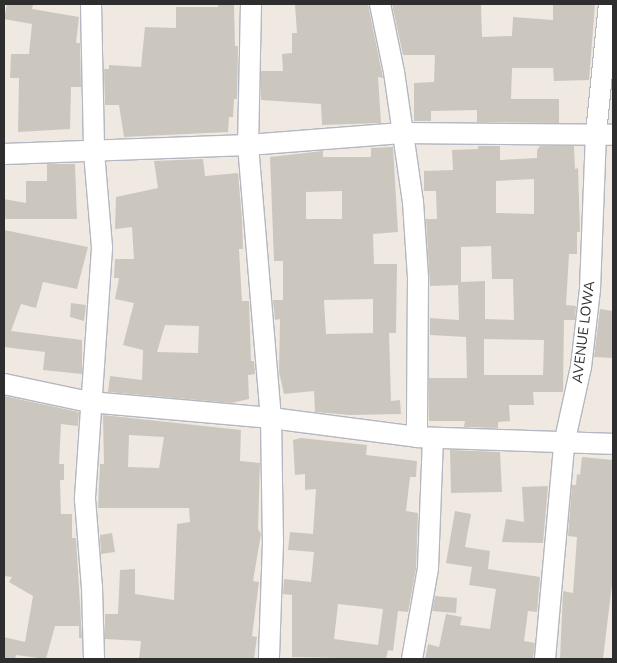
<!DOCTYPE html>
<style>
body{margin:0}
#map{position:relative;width:617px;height:663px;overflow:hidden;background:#efe9e1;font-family:Mulish,sans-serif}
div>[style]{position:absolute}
.building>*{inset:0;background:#cbc7bf}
.roads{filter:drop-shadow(1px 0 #b4b7c1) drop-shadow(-1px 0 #b4b7c1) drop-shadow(0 1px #b4b7c1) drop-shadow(0 -1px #b4b7c1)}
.street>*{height:20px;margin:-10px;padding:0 10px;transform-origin:10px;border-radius:10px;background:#fff}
span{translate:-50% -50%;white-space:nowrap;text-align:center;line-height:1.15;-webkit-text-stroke:5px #fff;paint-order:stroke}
.street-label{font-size:14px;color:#2e2e2e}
.frame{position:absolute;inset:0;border:5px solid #2e2e2e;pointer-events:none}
</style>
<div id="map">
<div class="building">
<i style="clip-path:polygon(7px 4px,33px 4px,32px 9px,79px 17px,76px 43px,80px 43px,81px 87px,71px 87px,70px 129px,18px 132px,19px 78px,10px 78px,11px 54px,29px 54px,32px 24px,4px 19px)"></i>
<i style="clip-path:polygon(218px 4px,234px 4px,235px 46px,238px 46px,237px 99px,234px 99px,233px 117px,229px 117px,228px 132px,124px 137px,119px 105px,105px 105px,104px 69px,109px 69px,109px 65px,141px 67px,145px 27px,176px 28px,176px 7px,218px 7px)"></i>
<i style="clip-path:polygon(368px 4px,383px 78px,378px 77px,381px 123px,322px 125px,321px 104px,261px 100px,261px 71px,283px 71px,282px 54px,292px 53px,292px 33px,297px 33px,295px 5px)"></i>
<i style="clip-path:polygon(392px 4px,481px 4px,482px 37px,512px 36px,513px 17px,553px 20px,553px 4px,595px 4px,589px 80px,554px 81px,553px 68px,512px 68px,511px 99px,559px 99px,559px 123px,477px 122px,477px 110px,431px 111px,431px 121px,414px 121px,414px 83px,434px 82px,435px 55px,403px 55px)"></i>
<i style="clip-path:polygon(evenodd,478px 146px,500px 146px,500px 160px,537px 158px,537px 150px,540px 146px,574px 146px,575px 169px,578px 168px,580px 232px,577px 232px,577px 254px,569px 254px,566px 305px,576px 306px,575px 320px,564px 320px,563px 392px,533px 392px,534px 405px,509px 405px,510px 421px,498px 422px,498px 428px,464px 427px,465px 421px,429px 421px,429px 378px,467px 378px,466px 337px,430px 335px,430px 318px,459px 320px,458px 285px,430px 286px,426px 219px,437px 219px,436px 191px,424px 191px,424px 171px,453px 170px,452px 150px,478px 149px,478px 146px,534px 179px,534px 214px,496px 213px,496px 181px,534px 179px,478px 146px,491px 246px,492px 279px,513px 279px,514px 320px,485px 319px,485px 281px,461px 282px,461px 247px,491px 246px,478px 146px,484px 339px,544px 340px,543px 375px,484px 375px,484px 339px)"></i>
<i style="clip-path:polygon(evenodd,393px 147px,398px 232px,373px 234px,374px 264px,397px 264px,396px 333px,389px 333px,391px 401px,400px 400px,401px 414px,350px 415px,315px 412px,314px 391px,284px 394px,279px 372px,280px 319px,275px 320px,273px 300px,283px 300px,283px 261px,274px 261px,270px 157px,323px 151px,323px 157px,371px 157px,371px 148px,393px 147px,342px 191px,342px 219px,306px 219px,306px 192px,342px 191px,393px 147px,373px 299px,373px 333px,326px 334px,324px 300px,373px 299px)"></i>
<i style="clip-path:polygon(evenodd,203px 159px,205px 176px,238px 173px,242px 219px,243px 249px,239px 249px,242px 301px,249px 301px,251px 361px,254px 361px,255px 374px,248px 375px,249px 399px,231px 403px,108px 392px,110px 376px,142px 380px,143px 350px,123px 345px,134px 303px,115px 299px,119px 278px,114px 278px,115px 259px,134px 259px,132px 227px,115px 229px,116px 197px,158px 188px,154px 161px,203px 159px,165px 325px,199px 326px,198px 353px,157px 352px,165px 325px)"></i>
<i style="clip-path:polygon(47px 164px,75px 164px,77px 219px,4px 219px,4px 199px,26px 203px,26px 181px,47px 181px)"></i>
<i style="clip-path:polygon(4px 230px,88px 247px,77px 289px,43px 282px,36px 308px,21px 304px,11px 331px,82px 340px,82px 374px,43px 370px,45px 352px,4px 347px)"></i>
<i style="clip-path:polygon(71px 303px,86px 305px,84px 321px,70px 317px)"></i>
<i style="clip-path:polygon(600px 309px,613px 311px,613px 358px,594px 357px)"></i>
<i style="clip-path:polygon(4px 396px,79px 412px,78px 426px,61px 424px,59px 464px,64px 464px,64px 480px,60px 480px,61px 514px,72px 514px,72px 538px,76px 538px,82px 638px,79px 638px,79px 626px,55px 626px,46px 659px,16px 655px,15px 659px,4px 659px,4px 637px,25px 642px,33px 596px,9px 582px,12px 577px,4px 576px)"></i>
<i style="clip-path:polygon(evenodd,103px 415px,241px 430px,240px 461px,260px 463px,258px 529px,261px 534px,253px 581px,259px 582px,252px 636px,257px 637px,254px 659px,139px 659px,141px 641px,105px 639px,105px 614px,118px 614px,120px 570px,135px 569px,135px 594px,174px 600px,177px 524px,190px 522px,189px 508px,98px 508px,100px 464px,104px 464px,103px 415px,129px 435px,164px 437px,159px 468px,128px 467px,129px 435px)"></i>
<i style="clip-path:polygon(evenodd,301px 438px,367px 445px,366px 455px,417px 461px,416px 477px,410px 477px,406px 511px,418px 513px,416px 569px,408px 612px,398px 611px,393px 651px,388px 650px,386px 659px,292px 657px,292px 595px,283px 594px,284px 579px,311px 582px,314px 552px,288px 550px,290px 532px,313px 534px,316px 489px,305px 490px,305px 474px,295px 475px,293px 440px,301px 438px,338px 604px,383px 609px,378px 645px,334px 639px,338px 604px)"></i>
<i style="clip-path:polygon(450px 450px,500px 452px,502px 492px,451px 493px)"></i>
<i style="clip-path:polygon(582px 457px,613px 460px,613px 576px,603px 659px,560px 659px,563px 591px,573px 593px,577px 537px,568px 536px,572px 485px,576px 485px,577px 474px,580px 475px)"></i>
<i style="clip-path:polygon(548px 486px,543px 543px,502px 542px,506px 519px,524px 522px,522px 487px)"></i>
<i style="clip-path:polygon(455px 511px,471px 514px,465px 547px,490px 551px,488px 569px,540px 577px,537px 612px,528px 611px,524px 641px,535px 643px,533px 659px,425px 659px,428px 644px,439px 647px,446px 614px,462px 617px,460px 625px,490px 629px,496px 589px,469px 585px,472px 567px,446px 563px)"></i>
<i style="clip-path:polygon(112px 533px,115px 552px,101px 554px,100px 535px)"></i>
<i style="clip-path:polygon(435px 596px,457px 598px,456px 613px,432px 611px)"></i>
</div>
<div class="roads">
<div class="street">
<i style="left:91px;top:4px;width:148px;rotate:88.8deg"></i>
<i style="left:94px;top:152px;width:96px;rotate:85.2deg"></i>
<i style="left:102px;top:248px;width:252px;rotate:93.9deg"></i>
<i style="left:85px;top:499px;width:88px;rotate:85.5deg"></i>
<i style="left:92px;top:587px;width:72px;rotate:88.4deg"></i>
<i style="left:251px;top:4px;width:141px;rotate:91.2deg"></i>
<i style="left:248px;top:145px;width:274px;rotate:85.2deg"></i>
<i style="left:271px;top:418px;width:124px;rotate:89.1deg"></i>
<i style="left:273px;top:542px;width:117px;rotate:92deg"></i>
<i style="left:380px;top:4px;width:69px;rotate:78.4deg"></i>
<i style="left:394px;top:72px;width:131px;rotate:81.7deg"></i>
<i style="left:413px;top:202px;width:76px;rotate:86.2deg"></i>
<i style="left:418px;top:278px;width:159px;rotate:90.4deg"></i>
<i style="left:4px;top:154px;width:244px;rotate:-2.1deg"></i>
<i style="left:248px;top:145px;width:154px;rotate:-4.5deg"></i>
<i style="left:402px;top:133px;width:211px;rotate:0.5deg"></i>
<i style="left:4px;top:384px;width:87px;rotate:12deg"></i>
<i style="left:89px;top:402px;width:183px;rotate:5deg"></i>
<i style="left:271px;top:418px;width:147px;rotate:7.4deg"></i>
<i style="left:417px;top:437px;width:196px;rotate:2deg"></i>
<i style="left:412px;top:659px;width:92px;rotate:-80deg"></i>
<i style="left:428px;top:568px;width:130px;rotate:-87.8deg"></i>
<i style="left:545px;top:659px;width:216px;rotate:-84.9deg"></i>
<i style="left:564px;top:444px;width:79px;rotate:-77.6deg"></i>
<i style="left:581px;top:367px;width:79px;rotate:-83.4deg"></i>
<i style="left:590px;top:289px;width:155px;rotate:-87.8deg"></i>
<i style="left:596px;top:134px;width:131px;rotate:-84.3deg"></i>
</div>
</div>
<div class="street-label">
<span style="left:583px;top:332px;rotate:-83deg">AVENUE LOWA</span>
</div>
<div class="frame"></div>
</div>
